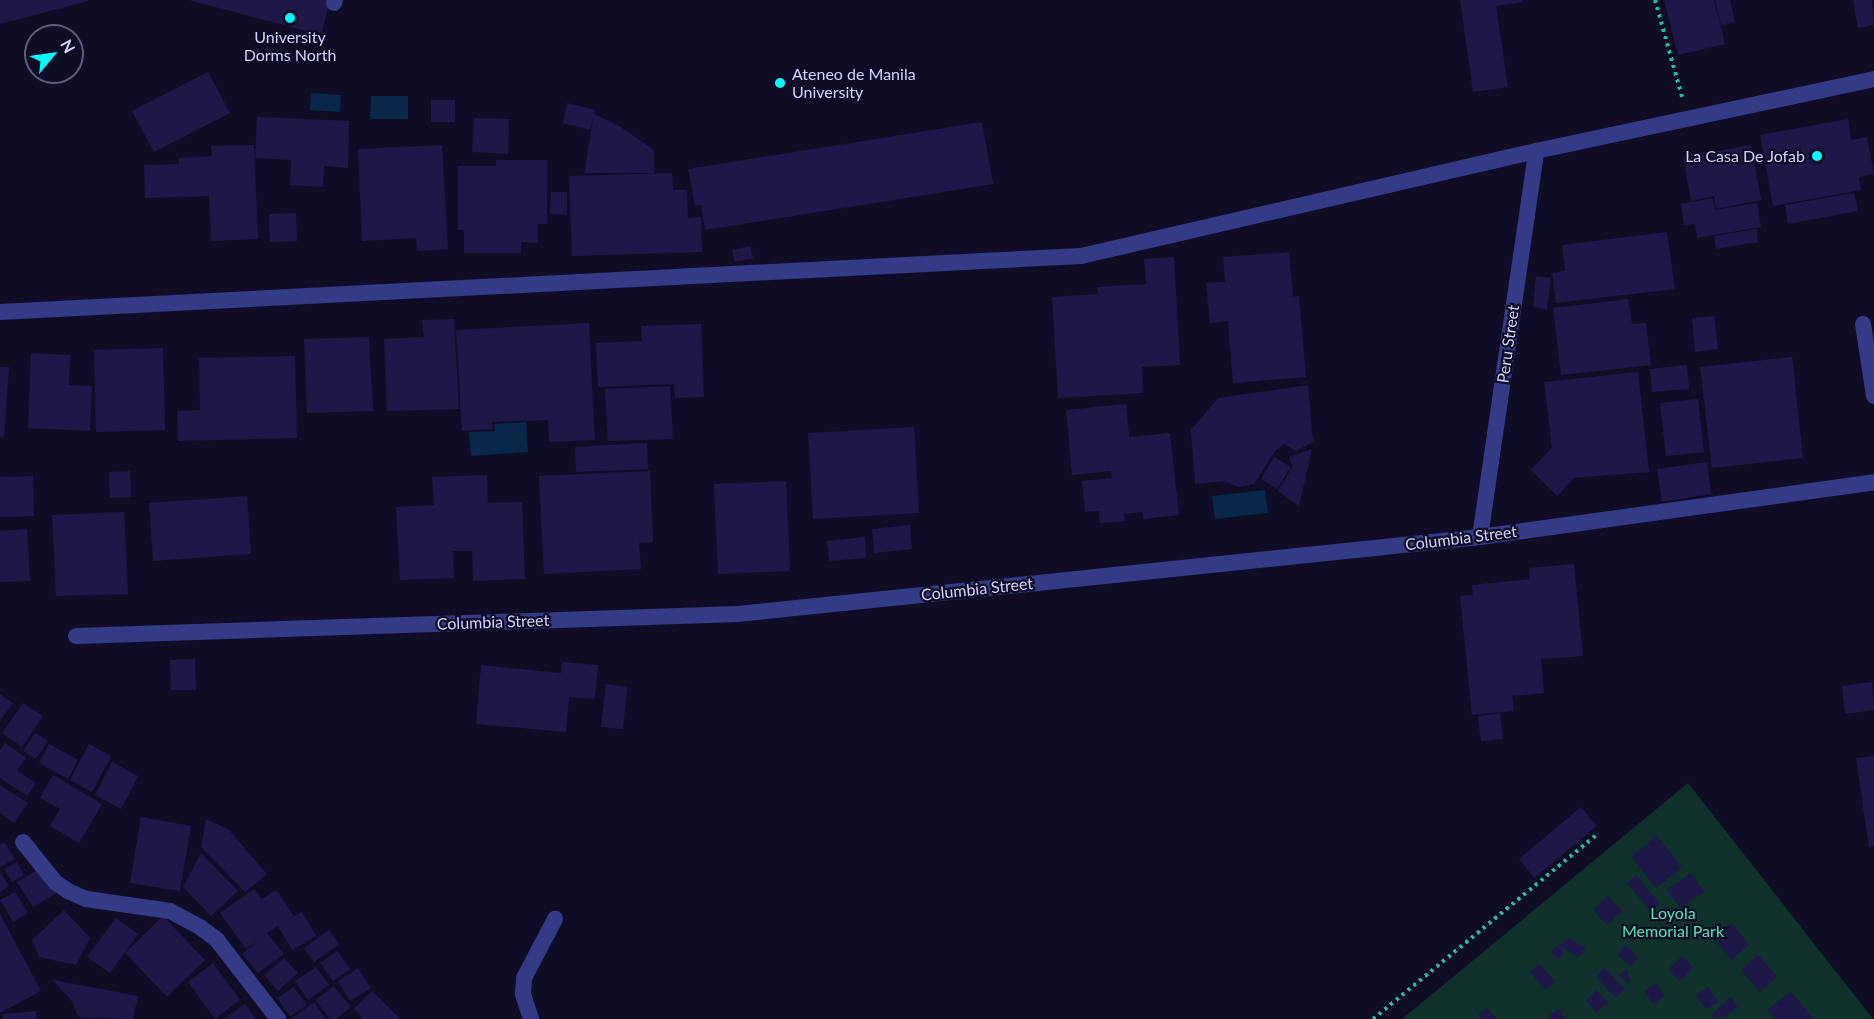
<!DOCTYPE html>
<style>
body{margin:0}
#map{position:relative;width:1874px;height:1019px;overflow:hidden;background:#0f0d26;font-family:Lato,sans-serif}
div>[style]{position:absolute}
.green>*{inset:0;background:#10302c}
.water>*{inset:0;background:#092749}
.building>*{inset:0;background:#1d1848}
.path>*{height:4px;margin-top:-2px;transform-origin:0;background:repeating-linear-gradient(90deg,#27bea6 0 3px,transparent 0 7.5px)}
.service>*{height:16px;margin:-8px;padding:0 8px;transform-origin:8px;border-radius:8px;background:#353a87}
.minor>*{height:16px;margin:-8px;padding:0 8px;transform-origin:8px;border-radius:8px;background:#353a87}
.dots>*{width:16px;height:16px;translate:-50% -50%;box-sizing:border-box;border:3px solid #0f0d26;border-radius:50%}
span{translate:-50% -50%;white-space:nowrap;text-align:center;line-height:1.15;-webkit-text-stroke:4.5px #0f0d26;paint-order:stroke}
.poi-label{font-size:16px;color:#d2d2ff}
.left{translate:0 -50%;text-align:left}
.right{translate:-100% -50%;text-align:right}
.street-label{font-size:16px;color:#d2d2ff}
.park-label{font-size:16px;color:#56e7b4}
.north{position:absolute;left:24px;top:24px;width:60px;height:60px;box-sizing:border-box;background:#0f0d26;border:2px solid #5d5c7d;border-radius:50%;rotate:61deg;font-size:16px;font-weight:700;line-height:24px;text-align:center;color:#d2d2ff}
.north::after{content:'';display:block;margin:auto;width:21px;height:27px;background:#00fcfd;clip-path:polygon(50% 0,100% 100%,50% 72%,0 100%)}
</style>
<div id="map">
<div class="green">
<i style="clip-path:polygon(1688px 783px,1873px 1019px,1402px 1019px)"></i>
</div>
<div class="water">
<i style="clip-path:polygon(311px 93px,341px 95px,340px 112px,310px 110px)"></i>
<i style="clip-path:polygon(371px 96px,408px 96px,408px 119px,370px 119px)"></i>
<i style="clip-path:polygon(526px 422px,528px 452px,471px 456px,469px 432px,495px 431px,494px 424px)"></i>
<i style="clip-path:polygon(1265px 490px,1268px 513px,1215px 519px,1212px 496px)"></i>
</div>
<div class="building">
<i style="clip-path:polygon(0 0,88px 0,88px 1px,0 24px)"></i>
<i style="clip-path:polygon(189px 0,330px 0,321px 35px)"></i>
<i style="clip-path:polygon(1460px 0,1522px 0,1523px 2px,1496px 6px,1508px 87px,1473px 92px)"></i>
<i style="clip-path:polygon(1664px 0,1714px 0,1725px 44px,1678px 55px)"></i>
<i style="clip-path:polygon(1715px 0,1730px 0,1735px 22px,1721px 25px)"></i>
<i style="clip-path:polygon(1853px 0,1872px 0,1874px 25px,1858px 28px)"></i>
<i style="clip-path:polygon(208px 72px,230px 113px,154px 152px,132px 111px)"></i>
<i style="clip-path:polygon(431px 100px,455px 100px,455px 122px,431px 122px)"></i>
<i style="clip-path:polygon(567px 103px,595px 110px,590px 130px,563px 123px)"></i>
<i style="clip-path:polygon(594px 114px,619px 126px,654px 150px,654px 173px,584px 173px)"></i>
<i style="clip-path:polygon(257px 117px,349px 121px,348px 168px,324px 166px,323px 187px,290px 185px,291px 160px,255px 158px)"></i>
<i style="clip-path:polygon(474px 118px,509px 119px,508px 154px,472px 152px)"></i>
<i style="clip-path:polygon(1848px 119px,1851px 140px,1867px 137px,1874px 174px,1859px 177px,1861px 190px,1773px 206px,1760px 135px)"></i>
<i style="clip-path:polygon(982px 122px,993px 184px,705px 230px,701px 205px,695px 206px,688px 169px)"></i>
<i style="clip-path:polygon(254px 145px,258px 239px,211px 241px,209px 196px,145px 198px,144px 165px,179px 164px,179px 158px,212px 156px,211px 146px)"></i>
<i style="clip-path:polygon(442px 145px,448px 249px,417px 251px,416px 238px,362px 241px,358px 149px)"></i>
<i style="clip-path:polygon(1751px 145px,1761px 200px,1716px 209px,1714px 196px,1691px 201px,1683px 157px)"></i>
<i style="clip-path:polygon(496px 160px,547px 160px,547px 224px,538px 224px,538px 243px,521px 242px,521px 253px,464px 253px,464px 230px,458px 230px,458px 166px,496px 166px)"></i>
<i style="clip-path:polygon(672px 173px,673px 190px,687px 190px,688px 218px,701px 217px,702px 252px,572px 256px,569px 176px)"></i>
<i style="clip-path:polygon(551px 192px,567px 192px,567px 215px,550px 214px)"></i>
<i style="clip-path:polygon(1854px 193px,1858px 211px,1788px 224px,1785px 205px)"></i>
<i style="clip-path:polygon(1713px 198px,1715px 210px,1757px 203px,1761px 227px,1697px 238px,1695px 224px,1684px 225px,1681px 204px)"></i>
<i style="clip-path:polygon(296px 213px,297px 241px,270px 242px,269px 214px)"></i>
<i style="clip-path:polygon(1757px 229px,1758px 242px,1716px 249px,1714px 236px)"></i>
<i style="clip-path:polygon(1667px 232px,1675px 289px,1556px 303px,1552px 273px,1565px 271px,1562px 245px)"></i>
<i style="clip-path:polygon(750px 246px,753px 258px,735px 262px,732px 250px)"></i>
<i style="clip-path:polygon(1289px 252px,1293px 297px,1299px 296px,1306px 377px,1233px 383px,1228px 321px,1210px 323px,1206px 283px,1225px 282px,1223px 257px)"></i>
<i style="clip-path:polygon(1174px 257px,1180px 365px,1142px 367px,1143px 393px,1058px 398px,1052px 297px,1098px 294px,1097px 287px,1146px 284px,1144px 259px)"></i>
<i style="clip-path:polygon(1536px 276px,1551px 278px,1547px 309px,1533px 307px)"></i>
<i style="clip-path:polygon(1628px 299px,1632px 324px,1646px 323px,1651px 365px,1561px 375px,1553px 308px)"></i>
<i style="clip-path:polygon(1714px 316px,1718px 349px,1695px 352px,1692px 318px)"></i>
<i style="clip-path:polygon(454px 319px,459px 409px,387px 411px,384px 339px,424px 337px,422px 320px)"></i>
<i style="clip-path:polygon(589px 323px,595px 440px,549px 442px,548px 420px,492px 422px,493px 429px,462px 431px,456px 330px)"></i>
<i style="clip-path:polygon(701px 324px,704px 397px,675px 398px,674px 384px,598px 387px,596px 343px,642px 341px,641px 326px)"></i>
<i style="clip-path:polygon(369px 337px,373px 411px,307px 413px,304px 339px)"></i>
<i style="clip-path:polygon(163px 348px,165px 430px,96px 432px,94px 350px)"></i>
<i style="clip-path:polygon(31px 353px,70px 355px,69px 385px,92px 386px,90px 431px,28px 428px)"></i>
<i style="clip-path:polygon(295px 356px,297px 438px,178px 441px,177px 411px,200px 410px,199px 358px)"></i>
<i style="clip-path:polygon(1792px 357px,1803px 458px,1712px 468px,1700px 367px)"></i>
<i style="clip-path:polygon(1687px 365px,1689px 389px,1652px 392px,1650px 369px)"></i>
<i style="clip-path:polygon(0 367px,9px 367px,4px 438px,0 437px)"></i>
<i style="clip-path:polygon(1638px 372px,1649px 472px,1574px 478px,1557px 496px,1531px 470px,1552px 448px,1544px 382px)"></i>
<i style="clip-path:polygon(1308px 385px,1313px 442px,1296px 451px,1284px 444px,1275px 451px,1254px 484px,1239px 487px,1224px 481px,1195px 484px,1191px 430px,1218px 398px)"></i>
<i style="clip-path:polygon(670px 386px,673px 439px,608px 441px,605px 389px)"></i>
<i style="clip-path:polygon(1698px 399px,1704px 452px,1666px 456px,1660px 403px)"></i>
<i style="clip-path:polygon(1126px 404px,1129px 437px,1170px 433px,1179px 515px,1143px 519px,1143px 512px,1124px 514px,1125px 521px,1100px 523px,1099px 511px,1085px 512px,1082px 481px,1112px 478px,1111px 471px,1072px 475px,1066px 410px)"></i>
<i style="clip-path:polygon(914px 427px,919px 513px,813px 519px,808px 433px)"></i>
<i style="clip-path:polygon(647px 443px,648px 469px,576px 472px,575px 447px)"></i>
<i style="clip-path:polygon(1312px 449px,1299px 506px,1278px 491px,1295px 462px,1292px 466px,1289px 457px)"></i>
<i style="clip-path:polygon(1274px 457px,1291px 467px,1277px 489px,1261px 479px)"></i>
<i style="clip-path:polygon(1707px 462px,1711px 494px,1662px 502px,1657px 469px)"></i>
<i style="clip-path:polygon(130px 471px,131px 497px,110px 498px,109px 472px)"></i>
<i style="clip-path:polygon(650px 471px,653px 542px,639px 543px,641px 569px,544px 574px,539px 476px)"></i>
<i style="clip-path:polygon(487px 475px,488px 503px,522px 502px,525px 579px,473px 581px,472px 551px,453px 551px,454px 578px,400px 580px,396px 507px,434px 505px,432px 477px)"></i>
<i style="clip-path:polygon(33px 476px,34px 516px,0 517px,0 477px)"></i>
<i style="clip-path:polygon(786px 481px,790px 571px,718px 574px,714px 484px)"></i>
<i style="clip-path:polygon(247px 496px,251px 554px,153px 561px,149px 503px)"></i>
<i style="clip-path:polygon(124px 512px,128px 594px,56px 596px,52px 515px)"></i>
<i style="clip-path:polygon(910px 525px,912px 549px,874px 553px,872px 529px)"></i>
<i style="clip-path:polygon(27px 529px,30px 581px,0 582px,0 531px)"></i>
<i style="clip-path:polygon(865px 537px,866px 558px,829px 561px,827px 541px)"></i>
<i style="clip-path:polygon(1574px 564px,1583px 656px,1541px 659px,1544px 693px,1512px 696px,1514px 711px,1472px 715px,1460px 596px,1473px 595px,1472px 585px,1530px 579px,1529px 568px)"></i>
<i style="clip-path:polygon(195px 659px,196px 690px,171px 690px,170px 660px)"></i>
<i style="clip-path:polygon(562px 662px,598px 665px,595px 699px,569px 697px,566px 732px,476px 724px,481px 665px,561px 673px)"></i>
<i style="clip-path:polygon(1872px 682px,1874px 710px,1845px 714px,1842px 686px)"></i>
<i style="clip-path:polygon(606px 684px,627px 687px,623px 729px,601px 727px)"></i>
<i style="clip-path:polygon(0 694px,13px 703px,0 721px)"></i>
<i style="clip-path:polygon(23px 703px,43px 716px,22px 747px,2px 733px)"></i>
<i style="clip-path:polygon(1500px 713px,1503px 739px,1481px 741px,1478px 716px)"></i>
<i style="clip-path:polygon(35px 733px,48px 741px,36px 759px,23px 751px)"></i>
<i style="clip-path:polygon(5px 743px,26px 758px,17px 771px,36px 783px,27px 796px,0 778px,0 750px)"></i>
<i style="clip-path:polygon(49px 744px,78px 760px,68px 779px,39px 763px)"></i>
<i style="clip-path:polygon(89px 744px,111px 756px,92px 792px,70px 780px)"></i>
<i style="clip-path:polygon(1874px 756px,1874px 846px,1869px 847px,1856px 758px)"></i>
<i style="clip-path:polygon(112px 762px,138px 776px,121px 809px,95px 795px)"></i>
<i style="clip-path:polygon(53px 775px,102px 804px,79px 843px,50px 826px,60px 809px,40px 798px)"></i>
<i style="clip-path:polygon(0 785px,28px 803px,14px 823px,0 813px)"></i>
<i style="clip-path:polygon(1581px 807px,1597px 826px,1534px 878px,1519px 859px)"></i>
<i style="clip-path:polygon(141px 817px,191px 826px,180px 891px,130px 883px)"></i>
<i style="clip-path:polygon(206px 819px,228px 829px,267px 874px,245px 892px,201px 847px)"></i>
<i style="clip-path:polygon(1657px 836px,1682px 867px,1656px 888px,1631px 857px)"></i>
<i style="clip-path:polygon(4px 842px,15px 859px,0 867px,0 845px)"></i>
<i style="clip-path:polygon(201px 853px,238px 891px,211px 916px,183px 887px)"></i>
<i style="clip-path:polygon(17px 862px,24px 875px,12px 882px,4px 869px)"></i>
<i style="clip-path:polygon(42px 867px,57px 893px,33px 907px,17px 882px)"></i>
<i style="clip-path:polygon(0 872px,9px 886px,0 892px)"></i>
<i style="clip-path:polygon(1691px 873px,1704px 892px,1680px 908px,1667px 889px)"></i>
<i style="clip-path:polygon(1636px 875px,1660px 904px,1651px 912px,1627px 883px)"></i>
<i style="clip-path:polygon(254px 889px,262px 899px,276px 890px,294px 916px,286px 921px,302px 912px,316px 936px,292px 950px,278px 926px,267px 933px,284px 954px,258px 973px,242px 954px,259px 940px,246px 949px,220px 913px)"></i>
<i style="clip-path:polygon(15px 892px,28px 913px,13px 922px,0 900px)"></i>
<i style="clip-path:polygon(1608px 896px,1622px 911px,1607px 925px,1593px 910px)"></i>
<i style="clip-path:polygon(64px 910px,90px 938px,76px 965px,39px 957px,32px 940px)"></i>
<i style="clip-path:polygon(0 914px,41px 991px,0 1013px)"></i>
<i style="clip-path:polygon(163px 916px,205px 960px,167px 997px,125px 953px)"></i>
<i style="clip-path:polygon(116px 918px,138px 934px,110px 973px,87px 957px)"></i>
<i style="clip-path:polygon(1732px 923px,1749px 945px,1731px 960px,1713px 938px)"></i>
<i style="clip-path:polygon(329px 930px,339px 944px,314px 962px,304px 948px)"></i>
<i style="clip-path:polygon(1568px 938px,1586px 949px,1578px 957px,1558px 945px,1564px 953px,1557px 959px,1551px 951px)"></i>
<i style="clip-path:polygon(1626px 945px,1639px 958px,1630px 967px,1618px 955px)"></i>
<i style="clip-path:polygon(337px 951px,350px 969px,333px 981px,320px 963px)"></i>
<i style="clip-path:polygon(1758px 955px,1777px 977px,1760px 992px,1741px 970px)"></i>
<i style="clip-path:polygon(1682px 956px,1693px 968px,1679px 981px,1668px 969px)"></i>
<i style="clip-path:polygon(284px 958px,298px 973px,278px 991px,264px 975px)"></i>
<i style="clip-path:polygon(213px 963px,240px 1000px,215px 1019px,188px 982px)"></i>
<i style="clip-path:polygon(1539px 964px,1555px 981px,1546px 990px,1529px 972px)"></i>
<i style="clip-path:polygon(316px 967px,329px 985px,308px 1000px,295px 981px)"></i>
<i style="clip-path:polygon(358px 968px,371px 988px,350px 1001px,338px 981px)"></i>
<i style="clip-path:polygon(1605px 968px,1625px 989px,1616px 998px,1596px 977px)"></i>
<i style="clip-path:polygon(1627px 969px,1631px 985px,1618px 975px)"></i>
<i style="clip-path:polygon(53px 980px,138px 996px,133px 1019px,79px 1018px,71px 1000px)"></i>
<i style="clip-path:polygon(1656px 983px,1665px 996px,1653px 1004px,1644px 991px)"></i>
<i style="clip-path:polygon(334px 986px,351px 1007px,336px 1019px,330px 1019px,315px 1000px)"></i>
<i style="clip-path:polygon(294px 987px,307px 1005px,290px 1016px,277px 998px)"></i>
<i style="clip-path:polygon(1708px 987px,1718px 1002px,1706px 1009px,1696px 995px)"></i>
<i style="clip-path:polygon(1597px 990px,1608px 1003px,1596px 1013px,1586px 1000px)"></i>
<i style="clip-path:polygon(372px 991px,400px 1019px,363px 1019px,354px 1009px)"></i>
<i style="clip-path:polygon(1791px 991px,1813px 1019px,1774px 1019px,1767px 1010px)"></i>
<i style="clip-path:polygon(1731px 997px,1738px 1006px,1723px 1019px,1711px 1015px)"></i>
<i style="clip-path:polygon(314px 1002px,326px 1019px,291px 1019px)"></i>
<i style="clip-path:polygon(245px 1004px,256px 1019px,223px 1019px)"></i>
<i style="clip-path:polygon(1487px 1007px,1496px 1019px,1482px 1019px,1478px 1014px)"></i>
<i style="clip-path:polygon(1558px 1009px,1565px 1019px,1550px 1019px,1548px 1016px)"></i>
<i style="clip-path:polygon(36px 1011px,37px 1019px,3px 1019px,3px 1014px)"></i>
</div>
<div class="path">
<i style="left:1655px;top:0;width:101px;rotate:74.4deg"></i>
<i style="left:1373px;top:1019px;width:289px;rotate:-39.5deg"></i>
</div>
<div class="service">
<i style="left:334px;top:3px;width:3px;rotate:-72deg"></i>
<i style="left:1863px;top:324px;width:73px;rotate:81.3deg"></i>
<i style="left:531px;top:1019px;width:26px;rotate:-108deg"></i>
<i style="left:523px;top:994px;width:16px;rotate:-86deg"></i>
<i style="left:524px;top:978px;width:67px;rotate:-62.3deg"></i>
</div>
<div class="minor">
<i style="left:0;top:312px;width:1082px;rotate:-2.97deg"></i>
<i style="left:1081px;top:256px;width:467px;rotate:-13deg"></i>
<i style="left:1536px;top:151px;width:346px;rotate:-12deg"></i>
<i style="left:1480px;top:537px;width:390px;rotate:-81.7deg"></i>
<i style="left:76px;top:636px;width:662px;rotate:-1.9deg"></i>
<i style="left:738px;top:614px;width:746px;rotate:-5.92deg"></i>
<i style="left:1480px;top:537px;width:398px;rotate:-7.9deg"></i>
<i style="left:23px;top:842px;width:51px;rotate:51.3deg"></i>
<i style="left:55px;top:882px;width:16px;rotate:35deg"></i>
<i style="left:68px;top:891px;width:20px;rotate:24deg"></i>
<i style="left:86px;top:899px;width:85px;rotate:8.1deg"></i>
<i style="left:170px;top:911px;width:34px;rotate:28deg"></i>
<i style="left:200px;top:927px;width:21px;rotate:37deg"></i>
<i style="left:217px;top:940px;width:100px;rotate:52.3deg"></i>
</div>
<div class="dots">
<i style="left:290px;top:18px;background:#00fcfd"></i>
<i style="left:780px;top:83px;background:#00fcfd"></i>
<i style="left:1817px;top:156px;background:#00fcfd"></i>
</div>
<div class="poi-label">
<span style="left:290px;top:46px">University<br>Dorms North</span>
<span class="left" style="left:792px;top:83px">Ateneo de Manila<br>University</span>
<span class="right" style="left:1805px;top:156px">La Casa De Jofab</span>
</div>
<div class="street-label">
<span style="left:1508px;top:344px;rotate:-82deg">Peru Street</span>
<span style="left:1461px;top:538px;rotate:-7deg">Columbia Street</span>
<span style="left:977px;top:589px;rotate:-6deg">Columbia Street</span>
<span style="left:493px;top:622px;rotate:-2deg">Columbia Street</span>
</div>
<div class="park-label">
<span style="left:1673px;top:922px">Loyola<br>Memorial Park</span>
</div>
<div class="north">N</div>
</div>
